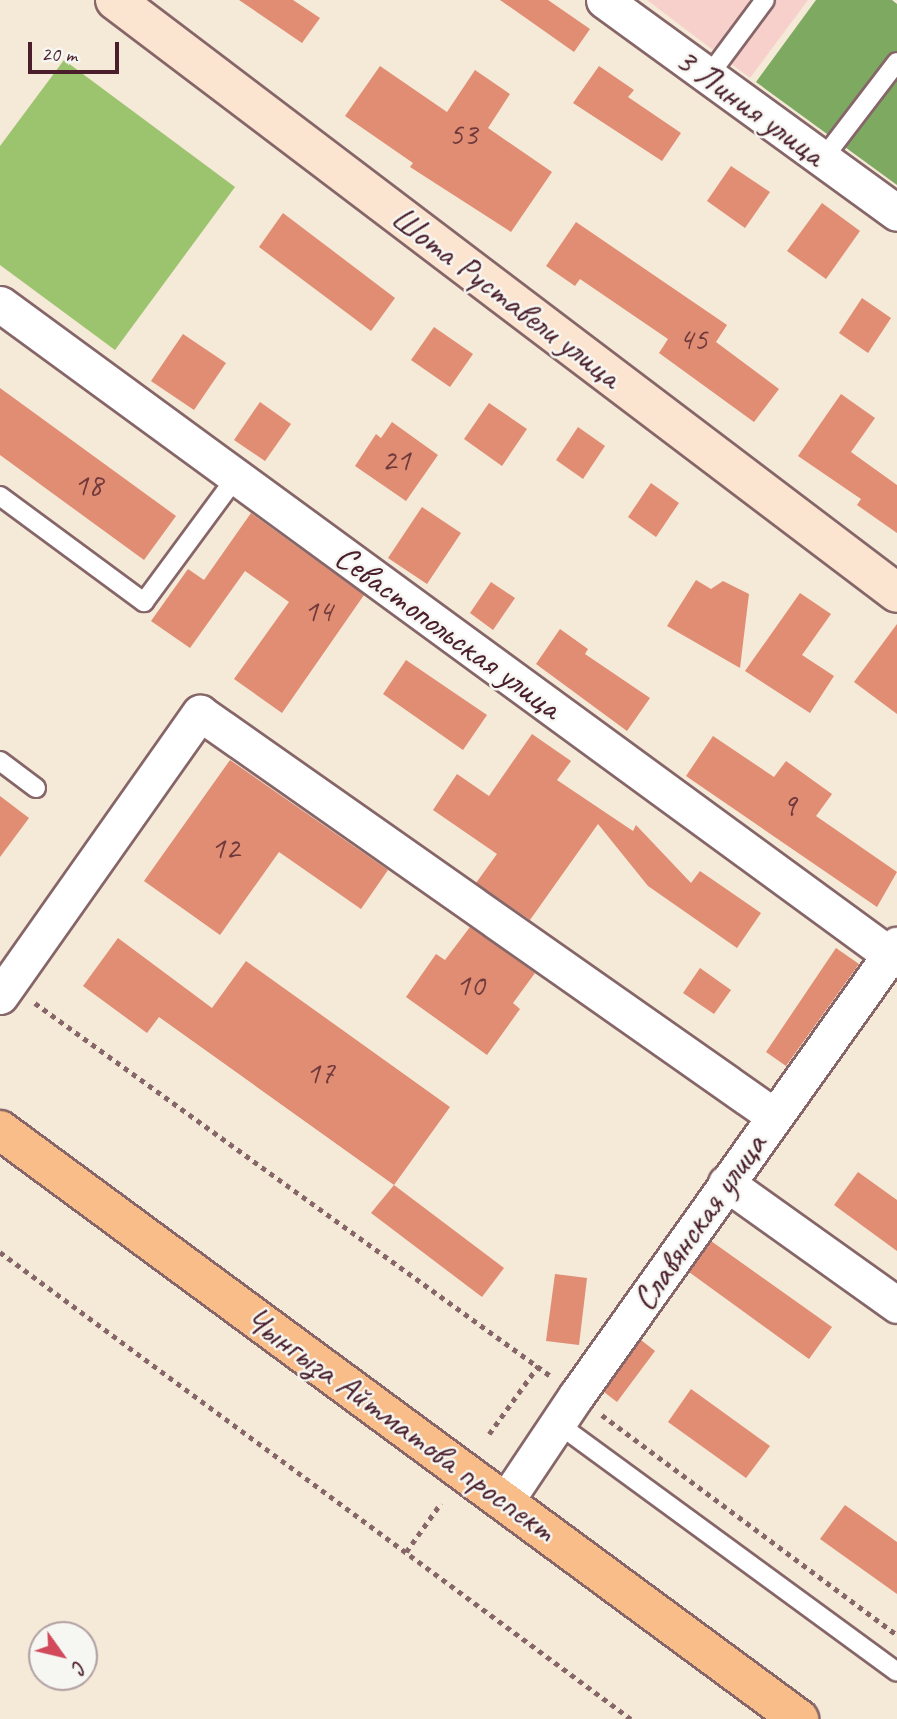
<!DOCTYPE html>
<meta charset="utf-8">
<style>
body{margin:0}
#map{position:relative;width:897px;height:1719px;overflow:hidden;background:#f5e9d8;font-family:Caveat,sans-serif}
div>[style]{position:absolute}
.built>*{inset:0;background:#f7d0cc}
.green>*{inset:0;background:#9cc36e}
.forest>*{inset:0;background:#7da961}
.building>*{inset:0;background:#e08d73}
.path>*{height:4.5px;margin-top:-2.25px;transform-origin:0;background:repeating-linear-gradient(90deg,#866668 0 5px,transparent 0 10px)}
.roads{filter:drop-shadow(2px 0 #866668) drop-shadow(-2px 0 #866668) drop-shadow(0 2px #866668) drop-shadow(0 -2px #866668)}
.lane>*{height:18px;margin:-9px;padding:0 9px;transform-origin:9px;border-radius:9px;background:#fff}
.street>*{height:35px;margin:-17.5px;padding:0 17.5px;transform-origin:17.5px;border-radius:17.5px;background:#fff}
.secondary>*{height:38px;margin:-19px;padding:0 19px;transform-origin:19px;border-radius:19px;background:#fce5d0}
.primary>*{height:38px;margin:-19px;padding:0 19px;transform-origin:19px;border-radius:19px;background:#f8bd89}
span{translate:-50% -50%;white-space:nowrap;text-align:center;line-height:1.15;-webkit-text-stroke:5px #f6f6f2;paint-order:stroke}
.number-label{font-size:32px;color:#703a3d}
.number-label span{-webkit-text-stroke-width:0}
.street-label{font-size:35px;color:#4a1f2b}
.north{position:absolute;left:28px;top:1621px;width:70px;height:70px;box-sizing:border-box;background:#f6f6f2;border:2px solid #b1a0a2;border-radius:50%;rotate:124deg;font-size:19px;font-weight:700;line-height:28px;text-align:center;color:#4a1f2b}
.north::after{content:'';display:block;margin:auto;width:24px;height:32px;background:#d1495b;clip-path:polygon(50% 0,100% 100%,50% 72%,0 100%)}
.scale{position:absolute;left:28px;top:42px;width:91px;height:32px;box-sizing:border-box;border:4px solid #4a1f2b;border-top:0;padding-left:9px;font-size:21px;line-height:24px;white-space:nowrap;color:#4a1f2b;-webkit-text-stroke:5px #f6f6f2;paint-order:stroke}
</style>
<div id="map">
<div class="built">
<i style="clip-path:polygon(647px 0,808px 0,750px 78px)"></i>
</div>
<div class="green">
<i style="clip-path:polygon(64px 60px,235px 187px,115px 350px,0 265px,0 146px)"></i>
</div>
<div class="forest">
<i style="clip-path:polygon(816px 0,892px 0,897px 4px,897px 185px,756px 82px)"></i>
</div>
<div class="building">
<i style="clip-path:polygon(239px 0,293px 0,320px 18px,302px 43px)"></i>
<i style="clip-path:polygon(500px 0,548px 0,590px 29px,574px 52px)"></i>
<i style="clip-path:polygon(380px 66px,447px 112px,475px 70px,510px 94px,488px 128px,552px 172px,511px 232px,410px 167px,413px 163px,345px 116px)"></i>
<i style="clip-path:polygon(599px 66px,634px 90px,628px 97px,681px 133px,662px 161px,573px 103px)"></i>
<i style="clip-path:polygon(731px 166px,770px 192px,745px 228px,707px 201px)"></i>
<i style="clip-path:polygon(822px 203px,860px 231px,826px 279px,787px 251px)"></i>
<i style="clip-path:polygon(283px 213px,395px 298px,371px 331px,259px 247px)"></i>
<i style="clip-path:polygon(576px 222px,727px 325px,716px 342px,779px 389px,754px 422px,659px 353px,668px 339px,580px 279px,575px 286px,546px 266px)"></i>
<i style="clip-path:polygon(862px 298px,891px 318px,868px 353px,839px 333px)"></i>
<i style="clip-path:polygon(434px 327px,473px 354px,450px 387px,411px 360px)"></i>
<i style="clip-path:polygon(183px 334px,226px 363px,194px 410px,151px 381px)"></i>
<i style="clip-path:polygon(0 388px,176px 516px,144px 560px,0 455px)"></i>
<i style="clip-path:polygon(841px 394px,875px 418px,851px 452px,897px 485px,897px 533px,857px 505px,861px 499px,798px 456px)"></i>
<i style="clip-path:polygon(260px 402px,291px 424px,265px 461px,234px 440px)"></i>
<i style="clip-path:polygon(489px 403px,527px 429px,502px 466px,464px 439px)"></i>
<i style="clip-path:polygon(392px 422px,438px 455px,406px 501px,355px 466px,376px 434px,381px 438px)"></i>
<i style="clip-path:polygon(578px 427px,605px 446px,583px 479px,556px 460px)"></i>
<i style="clip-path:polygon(651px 483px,679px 503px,656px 537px,628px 517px)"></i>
<i style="clip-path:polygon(422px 507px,461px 533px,427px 584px,388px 558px)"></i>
<i style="clip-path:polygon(251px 513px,364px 595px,282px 713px,234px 679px,289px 602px,245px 571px,190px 648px,151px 621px,188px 569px,204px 580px)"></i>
<i style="clip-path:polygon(696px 580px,711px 589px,723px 581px,749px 594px,740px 668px,667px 626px)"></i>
<i style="clip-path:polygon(491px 582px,515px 598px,493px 630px,470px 613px)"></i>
<i style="clip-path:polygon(800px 593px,831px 614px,802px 655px,834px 676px,810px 713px,745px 671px)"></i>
<i style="clip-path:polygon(897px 624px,897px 714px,854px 682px)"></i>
<i style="clip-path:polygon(560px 629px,588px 649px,585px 654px,650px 698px,627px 731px,536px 664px)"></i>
<i style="clip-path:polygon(406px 660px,487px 715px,463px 750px,383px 694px)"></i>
<i style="clip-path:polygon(532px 734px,571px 761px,557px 780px,633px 831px,636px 825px,691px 883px,700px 871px,761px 913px,737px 948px,648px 886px,598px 824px,530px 920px,476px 883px,497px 854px,433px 810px,457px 774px,489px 796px)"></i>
<i style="clip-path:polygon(713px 736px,774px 777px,786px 761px,832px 794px,816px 816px,897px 872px,877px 907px,686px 776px)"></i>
<i style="clip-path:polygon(230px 760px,388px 870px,361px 909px,279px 852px,220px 935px,144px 881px)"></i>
<i style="clip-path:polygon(0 796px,29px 818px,0 857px)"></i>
<i style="clip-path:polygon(470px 927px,535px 973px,513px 1003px,520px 1009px,487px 1055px,406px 997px,436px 954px,445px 960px)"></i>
<i style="clip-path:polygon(118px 938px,212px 1008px,246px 961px,450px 1107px,394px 1185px,159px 1017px,147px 1033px,83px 986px)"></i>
<i style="clip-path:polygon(836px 948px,859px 964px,786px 1066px,766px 1052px)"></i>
<i style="clip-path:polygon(700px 968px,731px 990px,714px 1014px,683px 993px)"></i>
<i style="clip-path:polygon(858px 1172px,897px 1200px,897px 1251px,834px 1205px)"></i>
<i style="clip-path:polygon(394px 1185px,504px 1268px,482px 1297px,371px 1213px)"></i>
<i style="clip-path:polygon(711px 1241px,832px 1327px,809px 1359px,689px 1272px)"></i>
<i style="clip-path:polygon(555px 1274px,587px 1278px,579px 1345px,546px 1341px)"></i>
<i style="clip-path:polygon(641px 1340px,655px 1351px,617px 1402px,604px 1392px)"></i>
<i style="clip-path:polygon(691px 1389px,770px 1446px,746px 1478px,668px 1422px)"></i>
<i style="clip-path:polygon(845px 1505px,897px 1542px,897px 1594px,820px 1539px)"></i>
</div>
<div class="path">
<i style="left:35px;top:1003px;width:638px;rotate:35.88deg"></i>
<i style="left:0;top:1252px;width:785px;rotate:36.5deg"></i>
<i style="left:602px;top:1415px;width:368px;rotate:36.7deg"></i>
<i style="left:489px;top:1434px;width:84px;rotate:-54.2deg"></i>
<i style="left:406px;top:1552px;width:60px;rotate:-54.5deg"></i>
</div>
<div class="roads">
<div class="lane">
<i style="left:707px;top:78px;width:97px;rotate:-53.4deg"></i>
<i style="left:822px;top:160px;width:123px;rotate:-52.6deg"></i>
<i style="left:0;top:496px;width:179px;rotate:36.4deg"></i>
<i style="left:144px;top:602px;width:155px;rotate:-53.6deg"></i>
<i style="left:0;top:761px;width:45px;rotate:36.9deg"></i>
<i style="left:557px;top:1423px;width:421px;rotate:36.2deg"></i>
</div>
<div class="street">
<i style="left:604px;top:0;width:362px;rotate:36deg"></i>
<i style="left:0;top:304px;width:1111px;rotate:36.18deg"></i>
<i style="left:0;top:996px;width:347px;rotate:-54.8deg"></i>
<i style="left:200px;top:713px;width:701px;rotate:35.07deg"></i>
<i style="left:726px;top:1183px;width:210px;rotate:35.5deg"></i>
<i style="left:505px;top:1502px;width:128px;rotate:-56.2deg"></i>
<i style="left:576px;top:1396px;width:554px;rotate:-54.56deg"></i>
</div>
<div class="secondary">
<i style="left:115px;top:0;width:981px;rotate:37.17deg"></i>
</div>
<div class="primary">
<i style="left:0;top:1130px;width:993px;rotate:36.4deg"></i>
</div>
</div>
<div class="number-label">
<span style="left:463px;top:134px">53</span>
<span style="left:693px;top:339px">45</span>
<span style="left:396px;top:460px">21</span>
<span style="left:88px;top:485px">18</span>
<span style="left:318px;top:611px">14</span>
<span style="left:789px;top:805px">9</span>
<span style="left:225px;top:848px">12</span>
<span style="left:470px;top:985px">10</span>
<span style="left:320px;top:1073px">17</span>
</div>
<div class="street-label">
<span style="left:750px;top:107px;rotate:36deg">3 Линия улица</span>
<span style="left:506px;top:297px;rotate:37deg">Шота Руставели улица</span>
<span style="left:448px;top:632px;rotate:36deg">Севастопольская улица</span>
<span style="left:699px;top:1222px;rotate:-55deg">Славянская улица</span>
<span style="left:400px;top:1424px;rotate:36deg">Чынгыза Айтматова проспект</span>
</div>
<div class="north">С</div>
<div class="scale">20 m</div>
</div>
